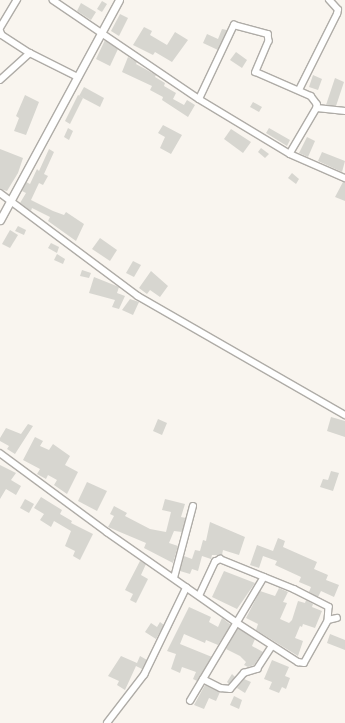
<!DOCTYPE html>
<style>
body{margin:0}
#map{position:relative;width:345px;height:723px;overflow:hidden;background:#f9f5ef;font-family:Karla,sans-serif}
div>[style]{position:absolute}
.building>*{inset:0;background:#d7d6d0}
.roads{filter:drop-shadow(1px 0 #afaca7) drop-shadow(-1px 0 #afaca7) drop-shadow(0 1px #afaca7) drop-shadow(0 -1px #afaca7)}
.minor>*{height:5.5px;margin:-2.75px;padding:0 2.75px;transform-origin:2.75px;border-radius:2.75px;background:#fff}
.tertiary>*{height:7px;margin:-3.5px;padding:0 3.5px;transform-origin:3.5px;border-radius:3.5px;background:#fff}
span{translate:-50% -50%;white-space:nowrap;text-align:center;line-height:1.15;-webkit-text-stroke:3px #fff;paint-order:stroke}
</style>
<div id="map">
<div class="building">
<i style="clip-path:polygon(102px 1px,107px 4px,102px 12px,97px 9px)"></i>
<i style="clip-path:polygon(81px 3px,96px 12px,91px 20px,77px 11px)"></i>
<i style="clip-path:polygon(120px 14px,128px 18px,119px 36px,111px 31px)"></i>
<i style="clip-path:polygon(144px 27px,152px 31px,150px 35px,167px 45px,175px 32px,188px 40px,172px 62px,155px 52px,153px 55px,133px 45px)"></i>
<i style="clip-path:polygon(222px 29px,227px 30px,218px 50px,203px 43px,207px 34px,218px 39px)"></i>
<i style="clip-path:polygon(105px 40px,118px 49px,110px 66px,96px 59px)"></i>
<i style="clip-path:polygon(236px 52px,247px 60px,242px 68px,230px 60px)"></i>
<i style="clip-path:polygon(128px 57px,137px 62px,136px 64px,156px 75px,155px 77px,165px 83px,164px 86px,176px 93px,173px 99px,184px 105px,187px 100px,195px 105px,188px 117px,162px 100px,163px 97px,150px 90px,152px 86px,122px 72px)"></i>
<i style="clip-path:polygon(313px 75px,322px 79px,318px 90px,309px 87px)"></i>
<i style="clip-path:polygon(335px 78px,344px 82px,336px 106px,326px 105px)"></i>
<i style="clip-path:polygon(84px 87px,104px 98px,100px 107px,79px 96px)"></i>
<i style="clip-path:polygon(25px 95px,39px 102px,26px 135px,14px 131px,19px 118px,16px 116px)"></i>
<i style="clip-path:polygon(78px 95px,83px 98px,70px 124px,65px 121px)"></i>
<i style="clip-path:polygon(253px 102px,262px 107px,259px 112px,250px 107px)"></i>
<i style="clip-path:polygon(163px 125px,182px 135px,171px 154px,160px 148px,165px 137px,158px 133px)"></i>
<i style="clip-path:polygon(68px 128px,73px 131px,69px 140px,64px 137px)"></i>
<i style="clip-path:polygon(269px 128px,290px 140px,287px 146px,266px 133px)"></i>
<i style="clip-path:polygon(231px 129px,251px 142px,243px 153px,224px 139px)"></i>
<i style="clip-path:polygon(307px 137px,315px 141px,308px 157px,299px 153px)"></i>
<i style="clip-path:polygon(261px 148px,269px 154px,265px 158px,258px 152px)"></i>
<i style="clip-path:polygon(0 149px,23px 158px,18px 173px,7px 191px,0 189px)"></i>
<i style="clip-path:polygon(49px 149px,54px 152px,44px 174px,48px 176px,43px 185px,39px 183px,31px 200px,53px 211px,64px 215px,66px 212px,84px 224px,76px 241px,48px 221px,50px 217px,32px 208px,31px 211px,20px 203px,26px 193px,22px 191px,26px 182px,30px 184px,37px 169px,39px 171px)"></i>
<i style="clip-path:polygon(322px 152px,345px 161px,342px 172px,318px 161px)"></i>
<i style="clip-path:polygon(292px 173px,299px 179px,296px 184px,288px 178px)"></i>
<i style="clip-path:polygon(343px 182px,345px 182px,345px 201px,335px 197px)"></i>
<i style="clip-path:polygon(18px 226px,26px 230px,24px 235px,15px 231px)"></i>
<i style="clip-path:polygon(10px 230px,18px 235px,10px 248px,2px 244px)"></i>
<i style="clip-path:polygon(100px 238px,117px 250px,110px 261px,92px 249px)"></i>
<i style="clip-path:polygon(51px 243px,59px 247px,57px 253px,48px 248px)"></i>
<i style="clip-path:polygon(57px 254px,65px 259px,63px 264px,54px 260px)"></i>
<i style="clip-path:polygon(133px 261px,141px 265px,134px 277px,126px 273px)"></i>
<i style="clip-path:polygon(82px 270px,91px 273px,89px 278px,80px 276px)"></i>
<i style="clip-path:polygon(151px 271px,168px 286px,160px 297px,150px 290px,147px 294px,139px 288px)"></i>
<i style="clip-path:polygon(94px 277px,119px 287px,117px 293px,125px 296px,119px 309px,112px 307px,115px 300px,89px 293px)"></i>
<i style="clip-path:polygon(130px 299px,139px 302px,133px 315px,122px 310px)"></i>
<i style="clip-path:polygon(331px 417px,345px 421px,345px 437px,327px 431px)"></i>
<i style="clip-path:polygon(158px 419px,167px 423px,162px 435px,153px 431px)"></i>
<i style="clip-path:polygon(28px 424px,33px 426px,15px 454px,7px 449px,9px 446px,0 441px,0 438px,6px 428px,21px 434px)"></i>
<i style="clip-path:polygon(35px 437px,43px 441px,40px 446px,49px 450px,53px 444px,70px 456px,65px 465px,78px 472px,67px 494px,54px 485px,57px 480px,48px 475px,46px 479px,37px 474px,40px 469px,23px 460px)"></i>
<i style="clip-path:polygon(0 465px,16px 473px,11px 480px,21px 486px,16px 495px,6px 489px,0 499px)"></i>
<i style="clip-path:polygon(331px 471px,339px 473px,333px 491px,320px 487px,323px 479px,328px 480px)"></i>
<i style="clip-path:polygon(87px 482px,107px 491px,97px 511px,78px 501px)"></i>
<i style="clip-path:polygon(41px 497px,62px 510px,60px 514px,72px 521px,71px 523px,93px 534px,80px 560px,73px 556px,75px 551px,65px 546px,71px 531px,54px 521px,51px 527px,40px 520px,44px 514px,34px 508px)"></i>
<i style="clip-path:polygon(25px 499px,34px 504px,29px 513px,20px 508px)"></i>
<i style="clip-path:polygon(165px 499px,185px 504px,181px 517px,186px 518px,182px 532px,174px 531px,169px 543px,178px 546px,173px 563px,144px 548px,146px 543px,108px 527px,114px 516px,110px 514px,114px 506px,127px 513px,125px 516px,150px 529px,166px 532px,171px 512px,162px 510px)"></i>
<i style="clip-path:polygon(210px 522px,245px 537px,239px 555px,223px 550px,222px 555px,212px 555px,211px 559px,202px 556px,198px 571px,192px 569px,190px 574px,180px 571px,184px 556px,192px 559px,195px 550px,200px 551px,203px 540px,206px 541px)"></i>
<i style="clip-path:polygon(278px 538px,285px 541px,283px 547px,317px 562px,314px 569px,328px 575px,326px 580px,339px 585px,334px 597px,321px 591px,318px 597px,309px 592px,311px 587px,299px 582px,301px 577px,275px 565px,277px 561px,263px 556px,259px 568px,250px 565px,257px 545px,273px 551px)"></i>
<i style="clip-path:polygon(140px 561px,146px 564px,141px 575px,148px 579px,136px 603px,130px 600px,133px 594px,125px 590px)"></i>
<i style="clip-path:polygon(224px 571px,255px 583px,237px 609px,212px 597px)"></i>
<i style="clip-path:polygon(279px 588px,288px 592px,283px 602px,287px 603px,280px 619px,289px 623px,292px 620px,298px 601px,305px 603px,306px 600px,313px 604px,312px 607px,322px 611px,315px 628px,303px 624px,302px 627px,300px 626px,295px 638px,303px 641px,298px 656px,256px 630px,258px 624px,246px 618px,260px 591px,275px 596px)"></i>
<i style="clip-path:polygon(189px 607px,211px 617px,209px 622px,218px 627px,222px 618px,231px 625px,218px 645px,206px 640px,205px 643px,184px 634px,180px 644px,212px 657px,197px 681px,193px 679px,196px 672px,182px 667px,180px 673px,171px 669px,176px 654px,167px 651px)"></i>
<i style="clip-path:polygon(160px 622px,164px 625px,156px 639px,145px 632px,151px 623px,157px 627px)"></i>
<i style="clip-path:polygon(238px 628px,255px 639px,252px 646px,263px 652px,254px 665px,248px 667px,244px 665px,246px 662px,240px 656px,226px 649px)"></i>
<i style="clip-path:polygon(330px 634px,345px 640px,345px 650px,327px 643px)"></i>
<i style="clip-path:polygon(121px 656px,137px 663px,140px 656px,147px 660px,142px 669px,136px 666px,125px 690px,117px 685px,119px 681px,108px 676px)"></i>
<i style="clip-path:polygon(272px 660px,289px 667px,285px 676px,290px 678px,286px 689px,282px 687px,279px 693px,269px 689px,272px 682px,264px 679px)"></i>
<i style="clip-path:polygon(232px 674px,235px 677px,229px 684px,227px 682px)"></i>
<i style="clip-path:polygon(244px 679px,251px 682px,245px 693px,237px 688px)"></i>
<i style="clip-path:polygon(205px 685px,220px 692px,216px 701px,209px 698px,204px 709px,194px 705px)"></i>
<i style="clip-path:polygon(234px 696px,242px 700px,239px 709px,230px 705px)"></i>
</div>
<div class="roads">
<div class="minor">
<i style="left:53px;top:0;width:176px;rotate:34.1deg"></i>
<i style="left:199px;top:99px;width:106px;rotate:31.1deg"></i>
<i style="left:290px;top:154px;width:60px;rotate:23.6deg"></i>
<i style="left:0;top:28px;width:33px;rotate:-59deg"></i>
<i style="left:0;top:30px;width:5px;rotate:68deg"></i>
<i style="left:2px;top:35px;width:33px;rotate:33deg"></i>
<i style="left:30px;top:53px;width:54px;rotate:26.6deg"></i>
<i style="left:0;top:80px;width:40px;rotate:-42deg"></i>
<i style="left:299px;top:90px;width:85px;rotate:-63.4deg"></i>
<i style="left:337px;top:14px;width:4px;rotate:-76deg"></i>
<i style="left:338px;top:10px;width:13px;rotate:-132deg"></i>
<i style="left:199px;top:99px;width:82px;rotate:-64.7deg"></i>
<i style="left:234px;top:25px;width:35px;rotate:15deg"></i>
<i style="left:268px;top:34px;width:7px;rotate:82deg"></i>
<i style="left:269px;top:41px;width:34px;rotate:113deg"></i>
<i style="left:256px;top:72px;width:60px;rotate:23.6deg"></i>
<i style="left:311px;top:96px;width:10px;rotate:53deg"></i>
<i style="left:317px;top:104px;width:4px;rotate:90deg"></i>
<i style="left:317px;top:108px;width:53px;rotate:120.4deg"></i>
<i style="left:317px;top:108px;width:28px;rotate:6deg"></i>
<i style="left:0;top:193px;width:172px;rotate:36.7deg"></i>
<i style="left:138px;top:296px;width:239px;rotate:29.9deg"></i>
<i style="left:0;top:453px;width:133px;rotate:36.4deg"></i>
<i style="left:107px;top:532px;width:157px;rotate:34.9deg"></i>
<i style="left:236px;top:622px;width:74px;rotate:32.8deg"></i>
<i style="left:298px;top:662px;width:6px;rotate:9deg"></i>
<i style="left:304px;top:663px;width:49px;rotate:-60.8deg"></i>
<i style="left:328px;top:620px;width:9px;rotate:-13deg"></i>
<i style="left:174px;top:578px;width:74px;rotate:-75.2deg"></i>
<i style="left:199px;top:596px;width:38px;rotate:-65deg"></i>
<i style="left:215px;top:562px;width:6px;rotate:-31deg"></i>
<i style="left:220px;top:559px;width:80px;rotate:22.1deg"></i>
<i style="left:294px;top:589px;width:39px;rotate:27deg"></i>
<i style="left:329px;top:607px;width:13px;rotate:94deg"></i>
<i style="left:203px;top:679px;width:20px;rotate:27deg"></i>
<i style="left:221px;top:688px;width:9px;rotate:6deg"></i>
<i style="left:230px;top:689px;width:21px;rotate:-49deg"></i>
<i style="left:244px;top:673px;width:14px;rotate:-17deg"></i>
<i style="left:257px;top:669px;width:27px;rotate:-57deg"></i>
<i style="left:190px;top:701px;width:144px;rotate:-59.2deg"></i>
<i style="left:107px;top:723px;width:61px;rotate:-52.4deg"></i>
<i style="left:144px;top:675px;width:97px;rotate:-64.2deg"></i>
</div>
<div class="tertiary">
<i style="left:0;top:220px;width:250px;rotate:-61.6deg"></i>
</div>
</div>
</div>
